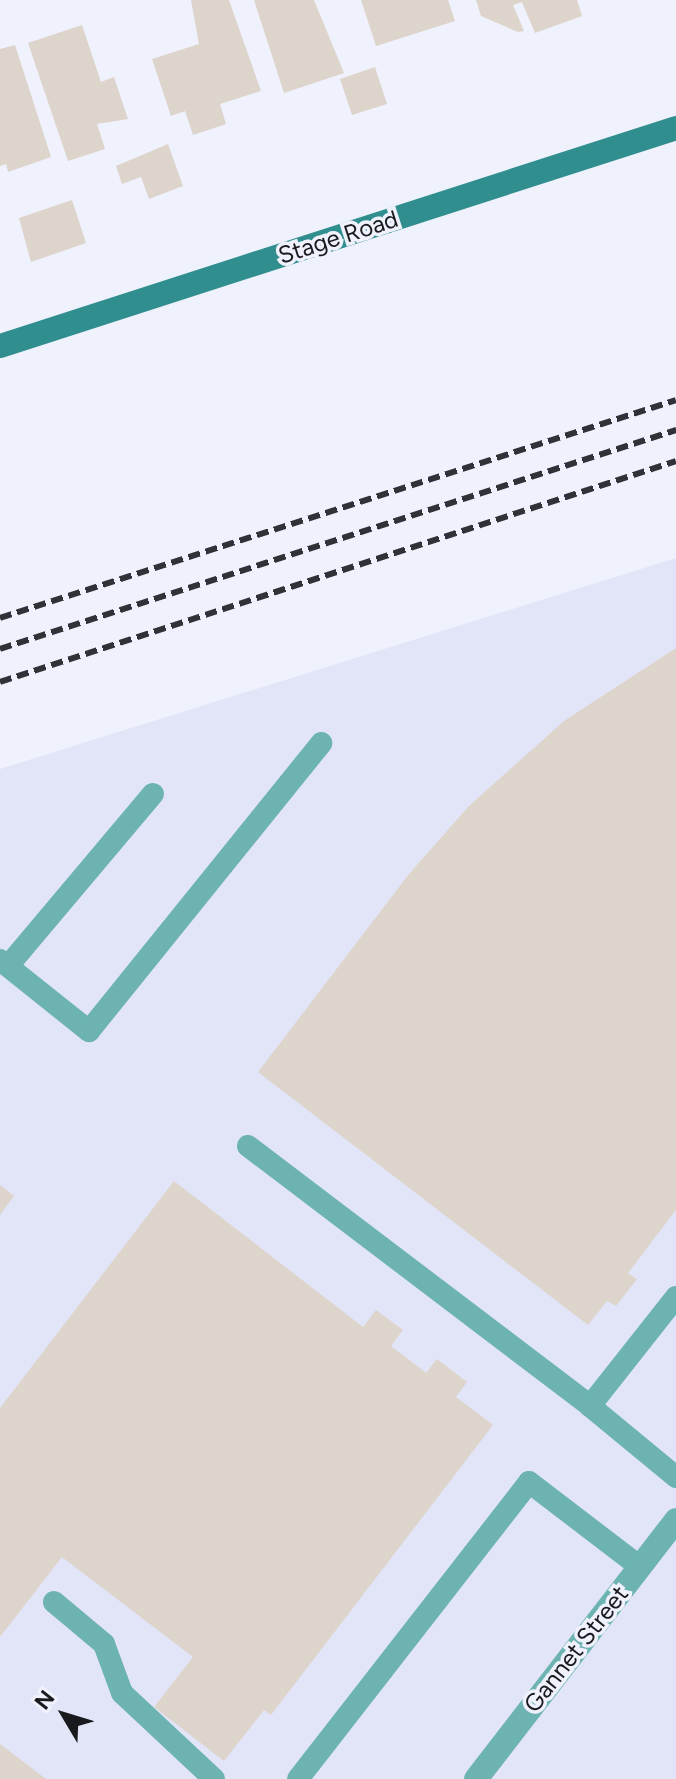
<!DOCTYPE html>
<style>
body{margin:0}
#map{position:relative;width:676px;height:1779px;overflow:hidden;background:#eff1fc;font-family:Figtree,sans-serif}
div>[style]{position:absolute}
.built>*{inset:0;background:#e2e5f8}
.building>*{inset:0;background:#ddd4cb}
.service>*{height:22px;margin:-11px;padding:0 11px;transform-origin:11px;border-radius:11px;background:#6cb3b1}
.minor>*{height:24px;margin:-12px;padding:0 12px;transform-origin:12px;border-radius:12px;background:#6cb3b1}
.secondary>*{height:24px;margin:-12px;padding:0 12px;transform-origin:12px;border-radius:12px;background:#308f8e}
.rail>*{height:6px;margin-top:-3px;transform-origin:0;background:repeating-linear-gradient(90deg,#313237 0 12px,transparent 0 18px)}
span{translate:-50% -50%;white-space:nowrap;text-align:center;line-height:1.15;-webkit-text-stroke:7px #eff1fc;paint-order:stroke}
.street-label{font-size:24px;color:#191a1e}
.north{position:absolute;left:24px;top:1675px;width:80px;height:80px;-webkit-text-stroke:6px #eff1fc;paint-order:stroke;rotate:308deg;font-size:22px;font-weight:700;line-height:32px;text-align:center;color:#191a1e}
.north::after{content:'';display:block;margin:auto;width:28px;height:36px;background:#191a1e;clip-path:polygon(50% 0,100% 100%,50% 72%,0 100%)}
</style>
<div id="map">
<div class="built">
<i style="clip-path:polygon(676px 558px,676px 1779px,0 1779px,0 769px)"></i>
</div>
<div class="building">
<i style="clip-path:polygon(191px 0,229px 0,261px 91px,220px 104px,226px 124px,193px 135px,185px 111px,171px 116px,152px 59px,199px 44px)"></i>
<i style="clip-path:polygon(254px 0,314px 0,344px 73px,284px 93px)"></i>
<i style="clip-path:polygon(361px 0,448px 0,455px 21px,376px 46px)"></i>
<i style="clip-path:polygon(476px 0,577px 0,582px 16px,535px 33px,522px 2px,513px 5px,524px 31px,518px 32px,481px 16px)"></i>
<i style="clip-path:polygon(82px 25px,101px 82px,114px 77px,128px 119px,97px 124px,105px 149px,68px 161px,28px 43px)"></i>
<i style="clip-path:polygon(15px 45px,51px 157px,8px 172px,6px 164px,0 166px,0 49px)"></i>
<i style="clip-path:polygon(375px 67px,387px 104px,352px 115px,340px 79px)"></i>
<i style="clip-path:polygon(168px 144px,183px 186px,149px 199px,141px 177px,122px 184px,116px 166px)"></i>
<i style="clip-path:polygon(72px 200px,86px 243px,31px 262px,19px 218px)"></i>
<i style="clip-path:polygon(676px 648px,676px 1210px,628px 1273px,637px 1279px,616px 1306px,607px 1301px,588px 1325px,258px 1072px,409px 874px,469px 806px,564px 721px)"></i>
<i style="clip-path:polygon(174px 1181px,363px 1327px,376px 1310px,403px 1330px,391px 1346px,426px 1373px,437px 1359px,467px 1382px,456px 1397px,493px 1425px,271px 1715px,264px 1710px,224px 1761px,154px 1707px,193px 1657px,62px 1557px,0 1637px,0 1408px)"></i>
<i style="clip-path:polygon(0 1185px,14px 1196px,0 1215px)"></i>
<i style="clip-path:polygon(0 1744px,46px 1779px,0 1779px)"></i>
</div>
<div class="service">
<i style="left:0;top:960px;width:114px;rotate:38.6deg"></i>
<i style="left:89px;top:1031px;width:370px;rotate:-51.1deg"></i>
<i style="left:8px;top:966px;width:225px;rotate:-49.9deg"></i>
<i style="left:248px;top:1146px;width:430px;rotate:37.2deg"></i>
<i style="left:676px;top:1297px;width:139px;rotate:128.3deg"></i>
<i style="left:590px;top:1406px;width:112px;rotate:39.5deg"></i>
<i style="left:54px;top:1602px;width:65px;rotate:40deg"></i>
<i style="left:104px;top:1644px;width:52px;rotate:69.8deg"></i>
<i style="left:122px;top:1693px;width:126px;rotate:43.1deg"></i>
<i style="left:298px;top:1779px;width:376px;rotate:-52.1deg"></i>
<i style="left:529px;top:1482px;width:140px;rotate:37.4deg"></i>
</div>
<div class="minor">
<i style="left:476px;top:1779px;width:327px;rotate:-52.3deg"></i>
</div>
<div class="secondary">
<i style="left:0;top:346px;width:710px;rotate:-17.87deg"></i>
</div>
<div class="rail">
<i style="left:0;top:618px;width:710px;rotate:-17.87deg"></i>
<i style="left:0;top:649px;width:711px;rotate:-17.95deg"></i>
<i style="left:0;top:682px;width:711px;rotate:-18.1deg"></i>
</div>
<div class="street-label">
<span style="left:338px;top:237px;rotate:-18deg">Stage Road</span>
<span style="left:576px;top:1649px;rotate:-52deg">Gannet Street</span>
</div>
<div class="north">N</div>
</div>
